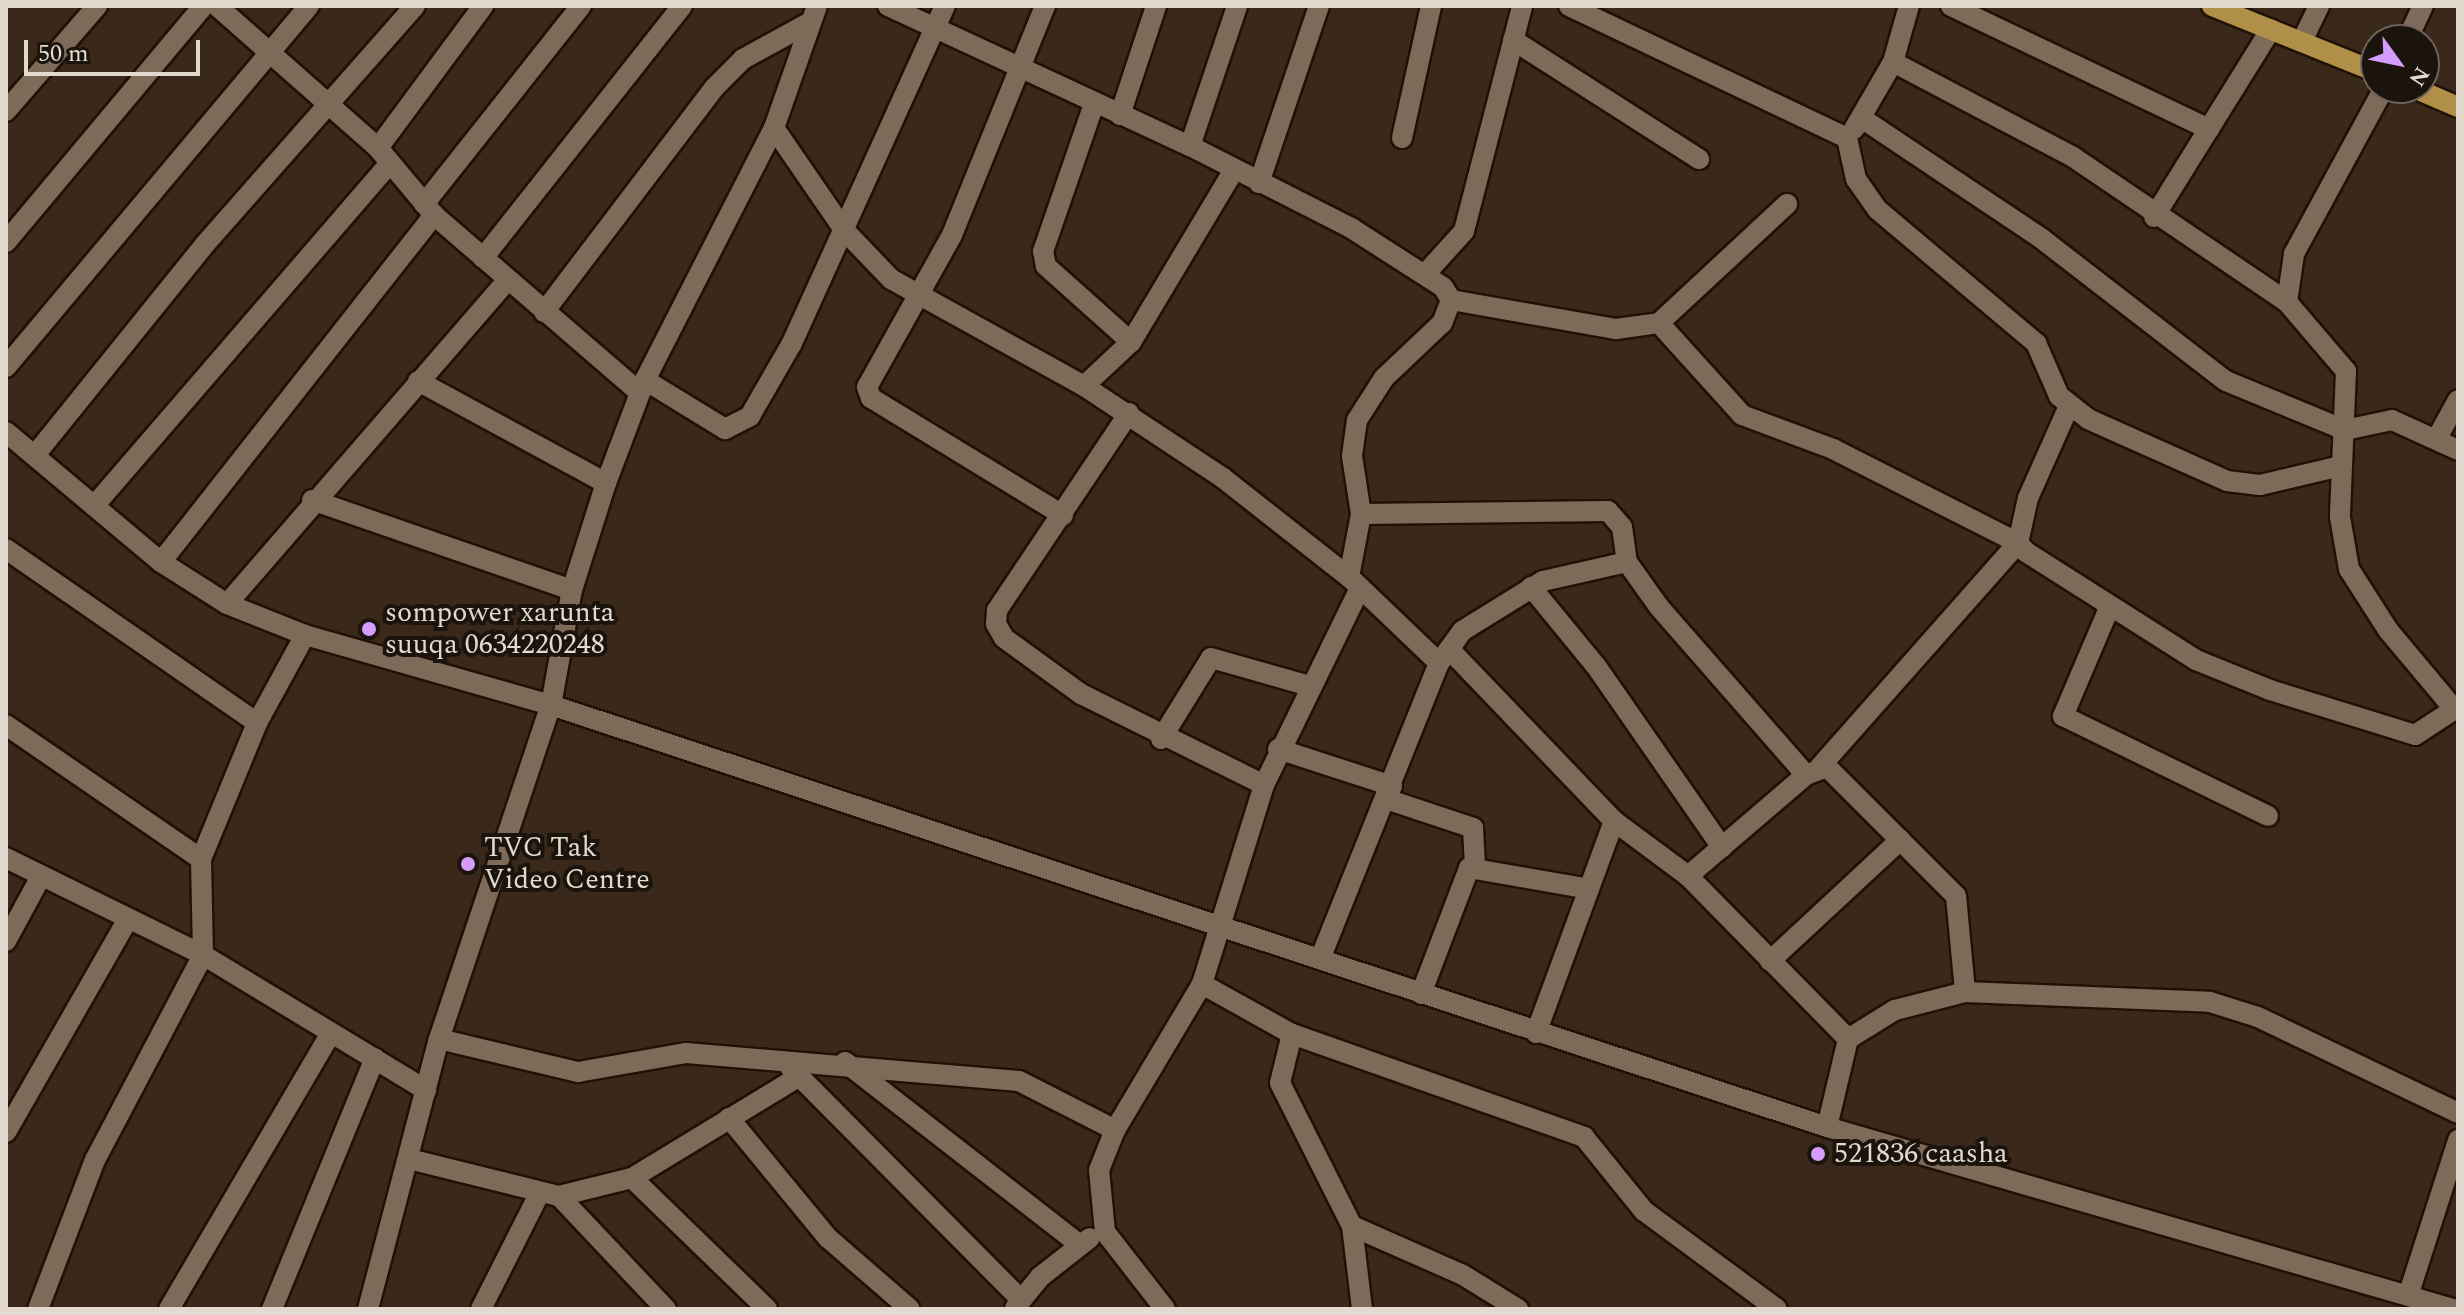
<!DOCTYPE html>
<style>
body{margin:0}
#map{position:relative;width:2464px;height:1315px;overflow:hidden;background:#3a291a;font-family:Spectral,serif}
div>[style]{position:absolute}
.roads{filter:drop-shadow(2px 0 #211104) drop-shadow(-2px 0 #211104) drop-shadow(0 2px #211104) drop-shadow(0 -2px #211104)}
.minor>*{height:20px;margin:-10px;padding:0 10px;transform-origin:10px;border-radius:10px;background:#7d6a58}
.major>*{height:20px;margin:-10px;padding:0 10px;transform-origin:10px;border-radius:10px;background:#b08f48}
.dots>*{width:22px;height:22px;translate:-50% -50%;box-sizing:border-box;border:4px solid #1b140d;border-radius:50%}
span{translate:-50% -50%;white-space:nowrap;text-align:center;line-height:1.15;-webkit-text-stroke:8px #1b140d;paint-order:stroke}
.poi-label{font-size:28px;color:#e4d9cf}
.left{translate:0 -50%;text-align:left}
.frame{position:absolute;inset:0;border:8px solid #e4d9cf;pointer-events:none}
.north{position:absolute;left:2360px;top:24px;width:80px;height:80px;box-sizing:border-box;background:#1b140d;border:2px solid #6b635b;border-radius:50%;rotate:123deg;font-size:22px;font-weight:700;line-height:32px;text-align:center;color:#e4d9cf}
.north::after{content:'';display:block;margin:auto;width:28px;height:36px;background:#d49cfc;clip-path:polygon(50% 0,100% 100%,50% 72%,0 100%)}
.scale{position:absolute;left:24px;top:40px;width:176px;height:36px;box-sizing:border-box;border:4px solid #e4d9cf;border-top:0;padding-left:10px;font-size:24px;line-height:28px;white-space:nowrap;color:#e4d9cf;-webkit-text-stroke:6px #1b140d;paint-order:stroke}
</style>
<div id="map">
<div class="roads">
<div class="minor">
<i style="left:217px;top:6px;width:215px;rotate:41.4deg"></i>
<i style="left:378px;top:148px;width:87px;rotate:50.1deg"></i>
<i style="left:434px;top:215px;width:271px;rotate:40.8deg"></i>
<i style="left:888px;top:6px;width:333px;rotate:24.9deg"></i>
<i style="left:1190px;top:146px;width:181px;rotate:27deg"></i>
<i style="left:1351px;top:228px;width:109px;rotate:32.7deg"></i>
<i style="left:1443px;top:287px;width:15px;rotate:58deg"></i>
<i style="left:1451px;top:300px;width:25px;rotate:111deg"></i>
<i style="left:1442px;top:323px;width:80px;rotate:136.5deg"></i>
<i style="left:1384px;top:378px;width:50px;rotate:122.7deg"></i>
<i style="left:1357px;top:420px;width:36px;rotate:98deg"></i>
<i style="left:1352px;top:456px;width:59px;rotate:81.2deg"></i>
<i style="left:1361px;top:514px;width:64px;rotate:100.8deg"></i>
<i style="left:1045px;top:6px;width:247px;rotate:112.1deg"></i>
<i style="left:952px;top:235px;width:174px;rotate:119.2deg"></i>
<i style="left:867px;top:387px;width:12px;rotate:70deg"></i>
<i style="left:871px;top:398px;width:225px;rotate:31.4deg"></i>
<i style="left:1569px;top:6px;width:308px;rotate:25.4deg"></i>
<i style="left:1951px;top:6px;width:286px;rotate:25.5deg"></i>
<i style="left:1513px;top:40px;width:221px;rotate:32.6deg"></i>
<i style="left:2407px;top:40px;width:38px;rotate:-65deg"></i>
<i style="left:2302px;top:41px;width:39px;rotate:-64deg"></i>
<i style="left:1893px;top:62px;width:204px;rotate:27.8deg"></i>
<i style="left:2073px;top:157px;width:258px;rotate:34.1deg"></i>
<i style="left:2384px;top:88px;width:189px;rotate:118.5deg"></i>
<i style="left:2294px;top:254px;width:49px;rotate:98.3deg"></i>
<i style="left:2287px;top:302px;width:91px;rotate:49.5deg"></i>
<i style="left:2346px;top:371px;width:146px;rotate:92.4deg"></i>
<i style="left:2340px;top:517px;width:53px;rotate:80.2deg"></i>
<i style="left:2349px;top:569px;width:72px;rotate:57.4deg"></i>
<i style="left:2388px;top:630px;width:104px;rotate:50.1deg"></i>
<i style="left:1094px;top:104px;width:156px;rotate:109.1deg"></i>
<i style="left:1043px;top:251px;width:15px;rotate:79deg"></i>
<i style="left:1046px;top:266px;width:114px;rotate:41.8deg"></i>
<i style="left:6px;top:111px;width:139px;rotate:-49.1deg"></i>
<i style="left:1120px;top:115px;width:115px;rotate:-71.7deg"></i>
<i style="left:1863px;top:119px;width:216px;rotate:33.8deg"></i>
<i style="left:2042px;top:239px;width:232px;rotate:37.7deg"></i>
<i style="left:2226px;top:381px;width:129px;rotate:22.4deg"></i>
<i style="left:2345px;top:430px;width:48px;rotate:-12deg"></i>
<i style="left:2392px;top:420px;width:72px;rotate:24.4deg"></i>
<i style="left:774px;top:128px;width:124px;rotate:55.5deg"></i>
<i style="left:844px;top:230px;width:68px;rotate:46.2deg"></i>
<i style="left:891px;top:279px;width:221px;rotate:29deg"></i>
<i style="left:1084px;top:386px;width:167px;rotate:33.5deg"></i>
<i style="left:1223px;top:478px;width:160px;rotate:38.2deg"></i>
<i style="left:1349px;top:577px;width:124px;rotate:43.7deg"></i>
<i style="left:1854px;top:129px;width:78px;rotate:-59.8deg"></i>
<i style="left:1893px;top:62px;width:58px;rotate:-74.1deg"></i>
<i style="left:1402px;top:138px;width:135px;rotate:-77.6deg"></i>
<i style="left:1847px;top:138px;width:42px;rotate:77.6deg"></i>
<i style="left:1856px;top:179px;width:38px;rotate:55deg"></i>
<i style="left:1878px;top:210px;width:207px;rotate:40.1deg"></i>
<i style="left:2036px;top:343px;width:58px;rotate:66.5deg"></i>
<i style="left:2059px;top:396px;width:37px;rotate:38deg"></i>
<i style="left:2088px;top:419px;width:152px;rotate:24deg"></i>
<i style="left:2227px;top:481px;width:33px;rotate:7deg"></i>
<i style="left:2260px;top:485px;width:83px;rotate:-13.2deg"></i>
<i style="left:1190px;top:146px;width:148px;rotate:-71.4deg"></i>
<i style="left:378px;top:148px;width:177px;rotate:-53.5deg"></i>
<i style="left:1259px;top:183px;width:187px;rotate:-71.3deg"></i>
<i style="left:424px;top:204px;width:253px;rotate:-51.6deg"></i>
<i style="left:2154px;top:217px;width:221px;rotate:-58.1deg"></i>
<i style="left:6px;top:242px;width:307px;rotate:-50.1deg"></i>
<i style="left:483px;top:258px;width:321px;rotate:-51.7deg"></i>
<i style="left:1427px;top:272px;width:55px;rotate:-47.9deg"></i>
<i style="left:1464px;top:231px;width:232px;rotate:-75.5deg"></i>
<i style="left:1451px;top:300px;width:168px;rotate:10deg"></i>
<i style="left:1616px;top:329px;width:43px;rotate:-7.9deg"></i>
<i style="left:1659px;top:323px;width:175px;rotate:-42.9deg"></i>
<i style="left:544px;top:312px;width:281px;rotate:-52.8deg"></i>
<i style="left:714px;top:88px;width:41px;rotate:-45deg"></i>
<i style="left:743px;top:59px;width:73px;rotate:-28.7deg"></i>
<i style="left:1659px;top:323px;width:124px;rotate:47.9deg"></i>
<i style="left:1742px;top:415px;width:97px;rotate:20.5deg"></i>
<i style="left:1833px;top:449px;width:208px;rotate:26.9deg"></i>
<i style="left:2018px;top:543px;width:299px;rotate:131.5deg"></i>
<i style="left:6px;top:367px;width:471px;rotate:-50deg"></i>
<i style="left:645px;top:380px;width:94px;rotate:31.5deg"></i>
<i style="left:725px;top:429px;width:28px;rotate:-27deg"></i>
<i style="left:750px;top:416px;width:84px;rotate:-60.1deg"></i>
<i style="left:792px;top:343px;width:370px;rotate:-65.6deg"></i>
<i style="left:418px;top:381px;width:214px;rotate:28.5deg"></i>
<i style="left:1084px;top:386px;width:64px;rotate:-43.1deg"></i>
<i style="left:1131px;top:342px;width:200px;rotate:-59.1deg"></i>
<i style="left:2069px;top:406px;width:101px;rotate:114deg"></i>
<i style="left:2028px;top:498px;width:46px;rotate:102.5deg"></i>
<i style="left:2018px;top:543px;width:12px;rotate:48deg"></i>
<i style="left:2026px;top:552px;width:201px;rotate:32.4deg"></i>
<i style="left:2196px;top:660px;width:80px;rotate:22.1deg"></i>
<i style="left:2270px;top:690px;width:152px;rotate:17.2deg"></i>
<i style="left:2415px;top:735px;width:51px;rotate:-33.1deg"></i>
<i style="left:1129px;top:413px;width:237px;rotate:123.8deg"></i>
<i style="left:997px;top:610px;width:14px;rotate:94deg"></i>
<i style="left:996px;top:624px;width:16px;rotate:60deg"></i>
<i style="left:1004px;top:638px;width:95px;rotate:36deg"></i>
<i style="left:1081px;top:694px;width:204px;rotate:26.4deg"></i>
<i style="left:6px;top:432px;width:202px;rotate:40deg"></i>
<i style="left:161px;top:562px;width:78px;rotate:32.5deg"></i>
<i style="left:227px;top:604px;width:84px;rotate:21.7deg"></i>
<i style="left:305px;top:635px;width:256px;rotate:15.9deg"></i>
<i style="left:551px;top:705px;width:1344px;rotate:18.3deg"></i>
<i style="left:1827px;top:1127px;width:652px;rotate:16.21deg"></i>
<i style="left:2437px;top:438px;width:43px;rotate:-61.1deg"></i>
<i style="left:35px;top:455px;width:272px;rotate:-51.1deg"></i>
<i style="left:206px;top:243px;width:316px;rotate:-48.6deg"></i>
<i style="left:312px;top:500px;width:275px;rotate:19.1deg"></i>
<i style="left:94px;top:506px;width:453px;rotate:-49.2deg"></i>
<i style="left:1361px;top:514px;width:247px;rotate:-0.7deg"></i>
<i style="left:1608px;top:511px;width:21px;rotate:49deg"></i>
<i style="left:1622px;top:527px;width:35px;rotate:82deg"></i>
<i style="left:1627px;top:562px;width:55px;rotate:54.6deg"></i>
<i style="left:1659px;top:607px;width:223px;rotate:48.8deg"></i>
<i style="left:6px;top:549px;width:305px;rotate:34.7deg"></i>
<i style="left:161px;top:562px;width:442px;rotate:-51.8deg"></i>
<i style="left:1531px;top:587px;width:102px;rotate:50.6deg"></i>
<i style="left:1596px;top:666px;width:221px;rotate:55.2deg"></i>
<i style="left:227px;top:604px;width:427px;rotate:-49.1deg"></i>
<i style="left:2110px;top:606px;width:120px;rotate:113.1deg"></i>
<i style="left:2063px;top:716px;width:228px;rotate:26deg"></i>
<i style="left:1449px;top:649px;width:238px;rotate:46.2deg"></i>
<i style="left:1614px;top:821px;width:92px;rotate:36.6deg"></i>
<i style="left:1688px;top:876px;width:228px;rotate:45.5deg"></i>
<i style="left:1848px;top:1039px;width:90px;rotate:103.4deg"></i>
<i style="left:6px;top:725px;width:237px;rotate:34.5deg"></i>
<i style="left:1161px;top:739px;width:95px;rotate:-58.3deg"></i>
<i style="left:1211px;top:658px;width:103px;rotate:15.8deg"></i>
<i style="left:1278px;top:749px;width:120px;rotate:18deg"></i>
<i style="left:1386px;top:799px;width:92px;rotate:18.4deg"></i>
<i style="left:1473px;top:828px;width:38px;rotate:87deg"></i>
<i style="left:6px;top:858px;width:220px;rotate:26.2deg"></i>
<i style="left:203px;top:955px;width:261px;rotate:31.2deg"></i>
<i style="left:1688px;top:876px;width:155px;rotate:-40.6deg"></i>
<i style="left:1806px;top:775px;width:22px;rotate:-21deg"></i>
<i style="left:1827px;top:767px;width:182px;rotate:45deg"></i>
<i style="left:1956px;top:896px;width:96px;rotate:84.6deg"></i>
<i style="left:6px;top:941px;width:72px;rotate:-61.6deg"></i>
<i style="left:1320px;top:959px;width:319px;rotate:-68.1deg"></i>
<i style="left:1439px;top:663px;width:39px;rotate:-54deg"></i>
<i style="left:1462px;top:631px;width:95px;rotate:-31.7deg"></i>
<i style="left:1543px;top:581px;width:86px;rotate:-12.7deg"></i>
<i style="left:1770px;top:961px;width:178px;rotate:-42.9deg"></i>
<i style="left:1202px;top:984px;width:103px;rotate:29.1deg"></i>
<i style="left:1292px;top:1034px;width:310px;rotate:19.4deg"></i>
<i style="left:1584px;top:1137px;width:95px;rotate:51deg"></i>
<i style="left:1644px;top:1211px;width:165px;rotate:36.4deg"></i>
<i style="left:1421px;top:994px;width:135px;rotate:-69.1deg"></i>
<i style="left:1469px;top:868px;width:122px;rotate:9.9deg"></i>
<i style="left:1536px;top:1033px;width:226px;rotate:-69.8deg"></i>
<i style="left:1292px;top:1034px;width:50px;rotate:103.8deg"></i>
<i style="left:1280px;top:1083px;width:160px;rotate:63.3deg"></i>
<i style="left:1352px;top:1226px;width:84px;rotate:83.1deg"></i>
<i style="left:439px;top:1039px;width:143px;rotate:13.4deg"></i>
<i style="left:578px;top:1072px;width:110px;rotate:-10deg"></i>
<i style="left:686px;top:1053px;width:334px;rotate:4.8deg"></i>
<i style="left:1019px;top:1081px;width:108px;rotate:27deg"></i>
<i style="left:1848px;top:1039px;width:55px;rotate:-31.7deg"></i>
<i style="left:1895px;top:1010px;width:72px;rotate:-14.4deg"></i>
<i style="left:1965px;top:992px;width:245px;rotate:2.3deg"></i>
<i style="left:2210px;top:1002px;width:50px;rotate:17.4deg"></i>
<i style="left:2258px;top:1017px;width:222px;rotate:25.6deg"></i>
<i style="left:845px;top:1062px;width:296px;rotate:37.9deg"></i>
<i style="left:790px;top:1067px;width:328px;rotate:45.2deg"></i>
<i style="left:729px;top:1118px;width:156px;rotate:50.5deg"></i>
<i style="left:828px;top:1238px;width:108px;rotate:40.9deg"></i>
<i style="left:6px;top:1132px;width:243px;rotate:-60.2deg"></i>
<i style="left:409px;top:1159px;width:154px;rotate:13.9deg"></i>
<i style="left:559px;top:1196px;width:75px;rotate:-13.9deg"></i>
<i style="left:632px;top:1178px;width:194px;rotate:-31.3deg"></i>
<i style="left:632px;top:1178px;width:188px;rotate:44.1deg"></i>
<i style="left:559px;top:1196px;width:156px;rotate:46.6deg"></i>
<i style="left:1352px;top:1226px;width:121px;rotate:23.8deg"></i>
<i style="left:1463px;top:1275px;width:65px;rotate:31.7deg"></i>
<i style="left:2409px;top:1293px;width:161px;rotate:-72.2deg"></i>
<i style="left:1015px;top:1308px;width:40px;rotate:-51deg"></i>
<i style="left:1040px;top:1277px;width:63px;rotate:-38deg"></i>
<i style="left:38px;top:1309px;width:160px;rotate:-69.1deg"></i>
<i style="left:95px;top:1160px;width:232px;rotate:-62.2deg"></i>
<i style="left:203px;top:955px;width:96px;rotate:-91.2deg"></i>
<i style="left:201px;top:859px;width:147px;rotate:-67.6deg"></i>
<i style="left:257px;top:723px;width:100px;rotate:-61.4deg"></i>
<i style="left:169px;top:1309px;width:320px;rotate:-59.6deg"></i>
<i style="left:272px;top:1309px;width:271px;rotate:-67.7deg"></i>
<i style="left:368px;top:1309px;width:279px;rotate:-75.3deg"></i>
<i style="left:439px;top:1039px;width:352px;rotate:-71.5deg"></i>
<i style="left:551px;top:705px;width:117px;rotate:-79.7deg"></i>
<i style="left:572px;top:590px;width:112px;rotate:-72.4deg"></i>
<i style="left:606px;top:483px;width:110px;rotate:-69.3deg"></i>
<i style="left:645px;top:380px;width:283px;rotate:-62.9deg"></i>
<i style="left:774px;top:128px;width:129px;rotate:-70.6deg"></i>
<i style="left:481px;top:1309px;width:127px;rotate:-63.2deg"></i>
<i style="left:1165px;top:1309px;width:98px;rotate:-127.9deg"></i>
<i style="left:1105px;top:1232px;width:62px;rotate:-95.5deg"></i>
<i style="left:1099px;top:1170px;width:43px;rotate:-68.2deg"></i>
<i style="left:1115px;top:1130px;width:170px;rotate:-59.2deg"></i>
<i style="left:1202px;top:984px;width:208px;rotate:-72.7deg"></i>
<i style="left:1264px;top:785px;width:219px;rotate:-64deg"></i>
</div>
<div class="major">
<i style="left:2212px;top:6px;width:177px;rotate:21.9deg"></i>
<i style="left:2414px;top:88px;width:48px;rotate:23.4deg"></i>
</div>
</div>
<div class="dots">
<i style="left:369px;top:629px;background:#d49cfc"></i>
<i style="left:468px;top:864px;background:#d49cfc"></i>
<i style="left:1818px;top:1154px;background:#d49cfc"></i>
</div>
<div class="poi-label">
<span class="left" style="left:385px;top:629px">sompower xarunta<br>suuqa 0634220248</span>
<span class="left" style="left:484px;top:864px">TVC Tak<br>Video Centre</span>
<span class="left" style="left:1834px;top:1154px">521836 caasha</span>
</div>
<div class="frame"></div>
<div class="north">N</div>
<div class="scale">50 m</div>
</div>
